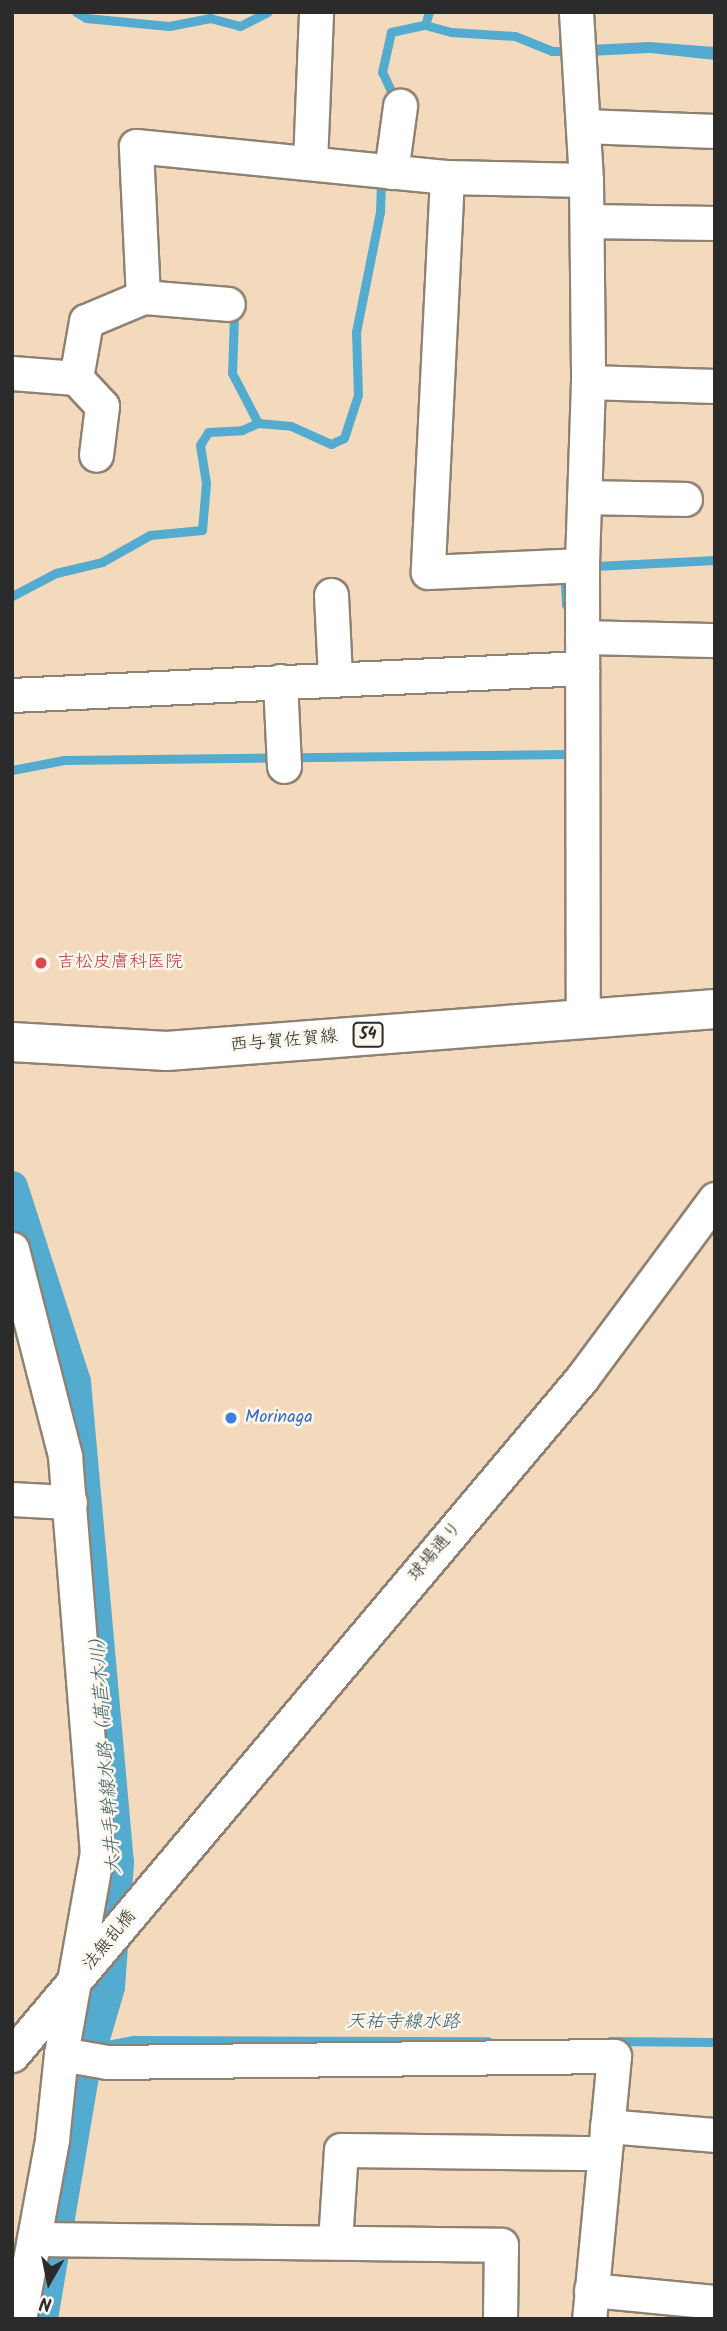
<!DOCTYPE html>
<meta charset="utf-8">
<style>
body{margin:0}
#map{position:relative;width:727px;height:2331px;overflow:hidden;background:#f3dabc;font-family:Kalam,"Klee One",sans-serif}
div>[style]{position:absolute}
.water>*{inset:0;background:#53abd0}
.stream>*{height:9px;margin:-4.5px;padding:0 4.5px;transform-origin:4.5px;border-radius:4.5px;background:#53abd0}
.canal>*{height:32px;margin:-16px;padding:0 16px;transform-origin:16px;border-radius:16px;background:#53abd0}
.roads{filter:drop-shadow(2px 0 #8f8274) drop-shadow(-2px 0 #8f8274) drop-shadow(0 2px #8f8274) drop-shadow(0 -2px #8f8274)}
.minor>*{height:33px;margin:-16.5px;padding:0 16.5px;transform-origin:16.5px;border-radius:16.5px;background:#fff}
.major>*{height:38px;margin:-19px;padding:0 19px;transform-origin:19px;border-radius:19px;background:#fff}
.dots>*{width:19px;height:19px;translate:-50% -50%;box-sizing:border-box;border:4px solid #fbf7ec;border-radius:50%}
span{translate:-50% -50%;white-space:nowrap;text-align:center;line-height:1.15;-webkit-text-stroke:5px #fbf7ec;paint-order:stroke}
.shield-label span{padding:2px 5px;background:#fbf7ec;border:2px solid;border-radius:5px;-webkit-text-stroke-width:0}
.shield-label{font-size:16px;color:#2b2b2b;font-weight:700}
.health-label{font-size:18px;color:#be3a42}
.left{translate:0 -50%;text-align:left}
.street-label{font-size:18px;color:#2b2b2b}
.shop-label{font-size:18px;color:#366cbe}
.water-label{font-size:19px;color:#3b5e6d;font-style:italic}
.frame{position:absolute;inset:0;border:14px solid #2b2b2b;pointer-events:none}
.north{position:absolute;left:14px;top:2247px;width:70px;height:70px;-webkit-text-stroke:5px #fbf7ec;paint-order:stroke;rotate:189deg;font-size:19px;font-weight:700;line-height:28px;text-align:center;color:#2b2b2b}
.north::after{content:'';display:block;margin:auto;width:24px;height:32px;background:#2b2b2b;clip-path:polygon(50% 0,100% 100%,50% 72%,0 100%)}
</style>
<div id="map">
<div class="water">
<i style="clip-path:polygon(649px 42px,715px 47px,715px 60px,650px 53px,589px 56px,589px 45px)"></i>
</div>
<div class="stream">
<i style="left:76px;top:12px;width:12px;rotate:31deg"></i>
<i style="left:86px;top:18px;width:83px;rotate:5.5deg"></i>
<i style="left:169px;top:26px;width:42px;rotate:-11deg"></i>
<i style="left:210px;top:18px;width:31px;rotate:15deg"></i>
<i style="left:240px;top:26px;width:31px;rotate:-27deg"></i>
<i style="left:425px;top:25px;width:14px;rotate:-73deg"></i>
<i style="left:390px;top:102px;width:9px;rotate:-77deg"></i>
<i style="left:392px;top:93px;width:23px;rotate:-115deg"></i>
<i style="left:382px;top:72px;width:41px;rotate:-77.3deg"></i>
<i style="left:391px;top:32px;width:35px;rotate:-12deg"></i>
<i style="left:425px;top:25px;width:27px;rotate:15deg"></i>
<i style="left:451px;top:32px;width:64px;rotate:3.6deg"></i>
<i style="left:515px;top:36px;width:40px;rotate:22deg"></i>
<i style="left:552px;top:51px;width:19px"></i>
<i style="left:234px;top:317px;width:56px;rotate:92deg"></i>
<i style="left:232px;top:373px;width:56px;rotate:62.5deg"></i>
<i style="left:596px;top:566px;width:119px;rotate:-2.9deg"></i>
<i style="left:565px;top:585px;width:20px;rotate:87deg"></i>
<i style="left:12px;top:596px;width:50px;rotate:-27.6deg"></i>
<i style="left:56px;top:573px;width:47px;rotate:-13.4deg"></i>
<i style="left:102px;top:562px;width:55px;rotate:-29.4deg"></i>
<i style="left:150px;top:535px;width:52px;rotate:-5.5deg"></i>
<i style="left:202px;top:530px;width:47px;rotate:-85.1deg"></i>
<i style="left:206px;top:483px;width:38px;rotate:-99deg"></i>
<i style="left:200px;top:445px;width:15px;rotate:-58deg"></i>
<i style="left:208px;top:432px;width:34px;rotate:-3deg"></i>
<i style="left:242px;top:430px;width:17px;rotate:-24deg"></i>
<i style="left:258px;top:423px;width:33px;rotate:5deg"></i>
<i style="left:291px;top:426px;width:44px;rotate:24.2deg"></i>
<i style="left:331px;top:444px;width:14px;rotate:-25deg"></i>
<i style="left:344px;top:438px;width:45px;rotate:-72deg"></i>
<i style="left:358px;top:395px;width:63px;rotate:-91.8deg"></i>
<i style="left:356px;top:332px;width:122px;rotate:-78.7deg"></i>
<i style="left:380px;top:212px;width:37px;rotate:-88deg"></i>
<i style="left:12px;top:770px;width:53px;rotate:-10.9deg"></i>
<i style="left:64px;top:760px;width:504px;rotate:-0.68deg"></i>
<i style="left:568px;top:754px;width:9px;rotate:-90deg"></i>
<i style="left:610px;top:2041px;width:105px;rotate:0.5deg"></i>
<i style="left:97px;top:2047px;width:38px;rotate:-11deg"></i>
<i style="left:134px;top:2040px;width:354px;rotate:0.2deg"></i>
</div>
<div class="canal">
<i style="left:12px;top:1187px;width:205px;rotate:72.1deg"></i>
<i style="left:75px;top:1382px;width:482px;rotate:84.9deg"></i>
<i style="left:118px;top:1862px;width:125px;rotate:94.1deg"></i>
<i style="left:109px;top:1987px;width:93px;rotate:106.3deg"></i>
<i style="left:83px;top:2076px;width:246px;rotate:99.6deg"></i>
</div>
<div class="roads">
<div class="minor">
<i style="left:576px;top:12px;width:168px;rotate:86.6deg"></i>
<i style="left:586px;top:180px;width:202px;rotate:89.4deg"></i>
<i style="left:588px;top:382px;width:183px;rotate:91.9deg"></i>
<i style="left:582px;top:565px;width:453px;rotate:89.9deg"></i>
<i style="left:583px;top:126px;width:132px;rotate:2.2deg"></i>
<i style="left:310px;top:163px;width:151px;rotate:-87.7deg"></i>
<i style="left:391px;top:172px;width:67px;rotate:-82.2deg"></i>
<i style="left:447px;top:177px;width:395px;rotate:92.8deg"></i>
<i style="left:428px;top:572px;width:154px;rotate:-2.6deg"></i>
<i style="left:587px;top:221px;width:128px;rotate:0.9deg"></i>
<i style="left:143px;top:297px;width:85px;rotate:4.7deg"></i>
<i style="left:12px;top:373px;width:64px;rotate:4.5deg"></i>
<i style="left:76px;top:378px;width:58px;rotate:-80deg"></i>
<i style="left:86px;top:321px;width:62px;rotate:-22.8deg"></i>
<i style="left:143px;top:297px;width:151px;rotate:-92.7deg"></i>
<i style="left:136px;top:146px;width:313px;rotate:5.7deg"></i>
<i style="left:447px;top:177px;width:139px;rotate:1.2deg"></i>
<i style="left:76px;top:378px;width:38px;rotate:47deg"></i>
<i style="left:102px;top:406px;width:49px;rotate:97deg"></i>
<i style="left:588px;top:382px;width:127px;rotate:1.8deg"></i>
<i style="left:584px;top:497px;width:101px;rotate:1.1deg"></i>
<i style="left:331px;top:595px;width:83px;rotate:87.2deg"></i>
<i style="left:582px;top:637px;width:133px;rotate:1.3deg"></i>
<i style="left:280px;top:681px;width:85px;rotate:87.3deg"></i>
<i style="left:12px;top:695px;width:571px;rotate:-2.71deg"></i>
<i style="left:12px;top:1249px;width:214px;rotate:75.6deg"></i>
<i style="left:65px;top:1456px;width:397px;rotate:85.4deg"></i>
<i style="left:97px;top:1852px;width:205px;rotate:100.1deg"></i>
<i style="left:61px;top:2054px;width:86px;rotate:96deg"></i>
<i style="left:52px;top:2140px;width:182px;rotate:100.4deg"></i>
<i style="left:12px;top:1499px;width:58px;rotate:3deg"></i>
<i style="left:61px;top:2054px;width:47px;rotate:9.9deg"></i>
<i style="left:107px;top:2062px;width:507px;rotate:-0.68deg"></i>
<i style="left:614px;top:2056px;width:264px;rotate:95.4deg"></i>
<i style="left:12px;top:2055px;width:885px;rotate:-49.9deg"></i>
<i style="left:582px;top:1378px;width:223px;rotate:-53.4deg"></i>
<i style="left:607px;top:2126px;width:108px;rotate:4.8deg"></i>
<i style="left:34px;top:2239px;width:467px;rotate:0.7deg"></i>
<i style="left:501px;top:2245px;width:74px;rotate:90.8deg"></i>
<i style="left:335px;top:2242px;width:92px;rotate:-86.3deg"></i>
<i style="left:341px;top:2150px;width:263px;rotate:0.7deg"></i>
<i style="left:591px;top:2290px;width:125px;rotate:5.5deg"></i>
</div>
<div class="major">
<i style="left:12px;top:1042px;width:155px;rotate:3.3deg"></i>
<i style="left:167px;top:1051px;width:550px;rotate:-4.38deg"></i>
</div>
</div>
<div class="dots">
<i style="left:41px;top:963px;background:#e0444e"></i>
<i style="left:231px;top:1418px;background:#3f7fe0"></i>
</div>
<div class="shield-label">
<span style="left:368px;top:1035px">54</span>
</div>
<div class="health-label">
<span class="left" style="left:57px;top:963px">吉松皮膚科医院</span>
</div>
<div class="street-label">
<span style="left:284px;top:1042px;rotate:-5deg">西与賀佐賀線</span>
<span style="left:436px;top:1552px;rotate:-50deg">球場通り</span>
<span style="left:110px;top:1941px;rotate:-50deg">法無乱橋</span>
</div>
<div class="shop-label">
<span class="left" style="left:245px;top:1418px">Morinaga</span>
</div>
<div class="water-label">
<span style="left:107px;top:1751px;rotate:-94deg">大井手幹線水路（萵苣木川）</span>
<span style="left:403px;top:2023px">天祐寺線水路</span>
</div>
<div class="frame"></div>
<div class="north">N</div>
</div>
